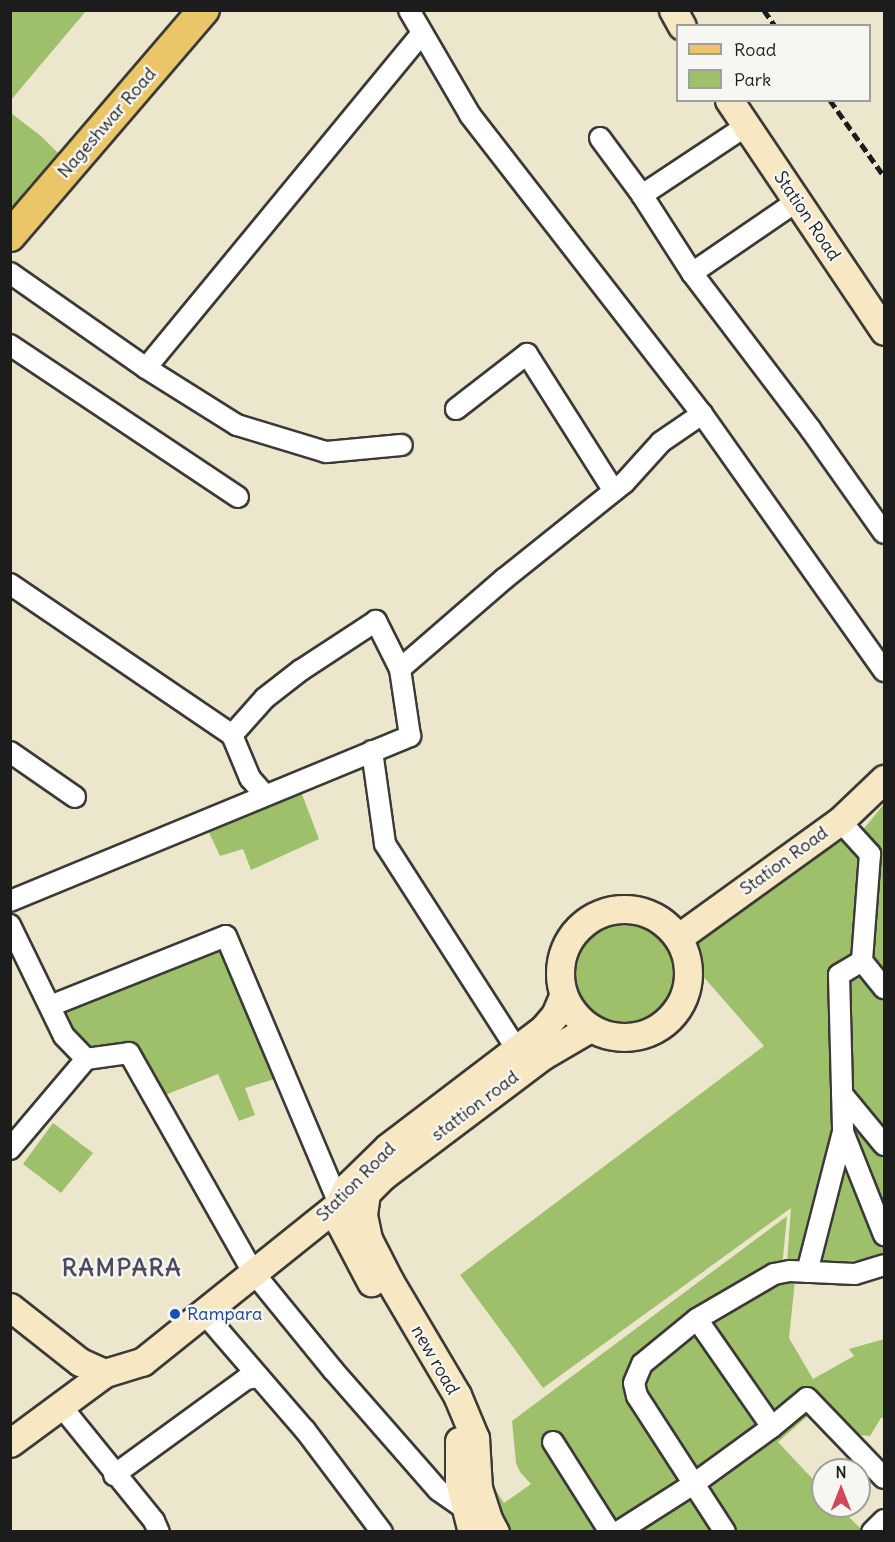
<!DOCTYPE html>
<style>
body{margin:0}
#map{position:relative;width:895px;height:1542px;overflow:hidden;background:#ece7cc;font-family:Delius,sans-serif}
div>[style]{position:absolute}
.green>*{inset:0;background:#9ec06a}
.round{border-radius:50%}
.roads{filter:drop-shadow(2px 0 #3b3a36) drop-shadow(-2px 0 #3b3a36) drop-shadow(0 2px #3b3a36) drop-shadow(0 -2px #3b3a36)}
.street>*{height:20px;margin:-10px;padding:0 10px;transform-origin:10px;border-radius:10px;background:#fff}
.secondary>*{height:27px;margin:-13.5px;padding:0 13.5px;transform-origin:13.5px;border-radius:13.5px;background:#f7e8c3}
.secondary>.ring{margin:-13.5px;padding:0;box-sizing:content-box;background:none;border:27px solid #f7e8c3;border-radius:50%}
.primary>*{height:30px;margin:-15px;padding:0 15px;transform-origin:15px;border-radius:15px;background:#eac669}
.rail>*{height:4.5px;margin-top:-2.25px;transform-origin:0;background:repeating-linear-gradient(90deg,#1c1c1c 0 9px,transparent 0 13.5px)}
.dots>*{width:16px;height:16px;translate:-50% -50%;box-sizing:border-box;border:3px solid #f6f6f2;border-radius:50%}
span{translate:-50% -50%;white-space:nowrap;text-align:center;line-height:1.15;-webkit-text-stroke:5px #f6f6f2;paint-order:stroke}
.street-label{font-size:18px;color:#1c1c1c}
.transit-label{font-size:18px;color:#164399}
.left{translate:0 -50%;text-align:left}
.district-label{font-size:24px;color:#4e4a5e;font-weight:700;letter-spacing:1.5px}
.frame{position:absolute;inset:0;border:12px solid #1c1c1c;pointer-events:none}
.legend{position:absolute;left:676px;top:24px;width:195px;height:78px;box-sizing:border-box;background:#f6f6f2;border:2px solid #9f9f9c;margin:0;padding:8px 10px;list-style:none;font-size:18px;color:#1c1c1c}
.legend li{display:flex;align-items:center;gap:12px;height:30px}
.legend b{width:30px;border:2px solid #9f9f9c}
.north{position:absolute;left:811px;top:1458px;width:60px;height:60px;box-sizing:border-box;background:#f6f6f2;border:2px solid #9f9f9c;border-radius:50%;rotate:0deg;font-size:16px;font-weight:700;line-height:24px;text-align:center;color:#1c1c1c}
.north::after{content:'';display:block;margin:auto;width:21px;height:27px;background:#d1495b;clip-path:polygon(50% 0,100% 100%,50% 72%,0 100%)}
</style>
<div id="map">
<div class="green">
<i style="clip-path:polygon(11px 10px,86px 11px,11px 100px,10px 11px)"></i>
<i style="clip-path:polygon(11px 113px,42px 137px,71px 166px,11px 236px)"></i>
<i style="clip-path:polygon(297px 781px,319px 839px,251px 870px,243px 849px,220px 856px,203px 820px)"></i>
<i style="clip-path:polygon(884px 804px,884px 1260px,787px 1262px,791px 1208px,543px 1388px,460px 1275px,764px 1046px,687px 958px,679px 937px,840px 821px,856px 838px)"></i>
<i class="round" style="left:573px;top:920px;width:104px;height:104px"></i>
<i style="clip-path:polygon(226px 936px,285px 1076px,245px 1088px,255px 1115px,239px 1121px,218px 1074px,155px 1099px,129px 1053px,86px 1059px,50px 1006px)"></i>
<i style="clip-path:polygon(53px 1123px,93px 1153px,61px 1193px,23px 1164px)"></i>
<i style="clip-path:polygon(787px 1216px,782px 1268px,796px 1271px,789px 1338px,813px 1379px,854px 1356px,849px 1349px,884px 1339px,884px 1418px,881px 1418px,870px 1436px,858px 1435px,826px 1400px,778px 1442px,823px 1490px,823px 1506px,838px 1506px,863px 1531px,497px 1531px,478px 1488px,495px 1489px,504px 1503px,531px 1484px,520px 1472px,516px 1463px,512px 1421px)"></i>
</div>
<div class="roads">
<div class="street">
<i style="left:409px;top:10px;width:121px;rotate:59.8deg"></i>
<i style="left:470px;top:115px;width:378px;rotate:52.2deg"></i>
<i style="left:746px;top:126px;width:125px;rotate:146.4deg"></i>
<i style="left:642px;top:195px;width:93px;rotate:57.3deg"></i>
<i style="left:692px;top:273px;width:127px;rotate:-34.4deg"></i>
<i style="left:600px;top:138px;width:71px;rotate:53.6deg"></i>
<i style="left:10px;top:273px;width:166px;rotate:34.9deg"></i>
<i style="left:146px;top:368px;width:434px;rotate:-50.5deg"></i>
<i style="left:692px;top:273px;width:197px;rotate:52.8deg"></i>
<i style="left:811px;top:430px;width:126px;rotate:54.7deg"></i>
<i style="left:10px;top:345px;width:274px;rotate:33.7deg"></i>
<i style="left:146px;top:368px;width:107px;rotate:32.1deg"></i>
<i style="left:237px;top:425px;width:93px;rotate:16.9deg"></i>
<i style="left:326px;top:452px;width:76px;rotate:-5.3deg"></i>
<i style="left:456px;top:409px;width:90px;rotate:-37.8deg"></i>
<i style="left:527px;top:354px;width:162px;rotate:57.6deg"></i>
<i style="left:10px;top:584px;width:268px;rotate:34.2deg"></i>
<i style="left:400px;top:669px;width:138px;rotate:-40.9deg"></i>
<i style="left:504px;top:579px;width:154px;rotate:-38.7deg"></i>
<i style="left:624px;top:483px;width:55px;rotate:-47.9deg"></i>
<i style="left:661px;top:442px;width:50px;rotate:-34.3deg"></i>
<i style="left:702px;top:414px;width:315px;rotate:54.7deg"></i>
<i style="left:372px;top:751px;width:94px;rotate:82deg"></i>
<i style="left:385px;top:844px;width:245px;rotate:57.3deg"></i>
<i style="left:10px;top:752px;width:79px;rotate:34.7deg"></i>
<i style="left:840px;top:821px;width:45px;rotate:47.7deg"></i>
<i style="left:870px;top:854px;width:107px;rotate:94.3deg"></i>
<i style="left:862px;top:961px;width:35px;rotate:51deg"></i>
<i style="left:10px;top:901px;width:433px;rotate:-22.4deg"></i>
<i style="left:410px;top:736px;width:68px;rotate:-98.5deg"></i>
<i style="left:400px;top:669px;width:54px;rotate:-116.6deg"></i>
<i style="left:376px;top:621px;width:90px;rotate:146.8deg"></i>
<i style="left:301px;top:670px;width:46px;rotate:142.1deg"></i>
<i style="left:265px;top:698px;width:50px;rotate:131.7deg"></i>
<i style="left:232px;top:735px;width:47px;rotate:67.3deg"></i>
<i style="left:250px;top:778px;width:21px;rotate:49deg"></i>
<i style="left:10px;top:925px;width:123px;rotate:64.1deg"></i>
<i style="left:64px;top:1036px;width:32px;rotate:46deg"></i>
<i style="left:86px;top:1059px;width:43px;rotate:-7.9deg"></i>
<i style="left:129px;top:1053px;width:252px;rotate:60.5deg"></i>
<i style="left:253px;top:1272px;width:127px;rotate:50.8deg"></i>
<i style="left:333px;top:1370px;width:159px;rotate:48.8deg"></i>
<i style="left:438px;top:1490px;width:32px;rotate:35deg"></i>
<i style="left:464px;top:1508px;width:7px;rotate:-16deg"></i>
<i style="left:862px;top:961px;width:27px;rotate:149deg"></i>
<i style="left:839px;top:975px;width:157px;rotate:88.5deg"></i>
<i style="left:843px;top:1132px;width:111px;rotate:68.3deg"></i>
<i style="left:50px;top:1006px;width:189px;rotate:-21.7deg"></i>
<i style="left:226px;top:936px;width:291px;rotate:67.1deg"></i>
<i style="left:842px;top:1094px;width:66px;rotate:50.5deg"></i>
<i style="left:10px;top:1149px;width:118px;rotate:-49.8deg"></i>
<i style="left:807px;top:1272px;width:145px;rotate:-75.6deg"></i>
<i style="left:203px;top:1312px;width:156px;rotate:49.2deg"></i>
<i style="left:305px;top:1430px;width:128px;rotate:53deg"></i>
<i style="left:61px;top:1406px;width:148px;rotate:51deg"></i>
<i style="left:154px;top:1521px;width:12px;rotate:66deg"></i>
<i style="left:772px;top:1427px;width:45px;rotate:-39.6deg"></i>
<i style="left:807px;top:1398px;width:111px;rotate:46.1deg"></i>
<i style="left:553px;top:1442px;width:107px;rotate:57.7deg"></i>
<i style="left:114px;top:1475px;width:163px;rotate:-36deg"></i>
<i style="left:246px;top:1379px;width:13px;rotate:-9deg"></i>
<i style="left:618px;top:1532px;width:91px;rotate:-32.5deg"></i>
<i style="left:695px;top:1483px;width:95px;rotate:-36deg"></i>
<i style="left:772px;top:1427px;width:131px;rotate:-124.8deg"></i>
<i style="left:725px;top:1532px;width:162px;rotate:-122.9deg"></i>
<i style="left:637px;top:1396px;width:13px;rotate:-103deg"></i>
<i style="left:634px;top:1383px;width:21px;rotate:-67deg"></i>
<i style="left:642px;top:1364px;width:71px;rotate:-39.3deg"></i>
<i style="left:697px;top:1319px;width:89px;rotate:-30.3deg"></i>
<i style="left:774px;top:1274px;width:16px;rotate:-11deg"></i>
<i style="left:790px;top:1271px;width:65px;rotate:2.6deg"></i>
<i style="left:855px;top:1274px;width:30px;rotate:-17deg"></i>
<i style="left:872px;top:1532px;width:17px;rotate:-45deg"></i>
</div>
<div class="secondary">
<i style="left:673px;top:10px;width:18px;rotate:61deg"></i>
<i style="left:729px;top:100px;width:278px;rotate:56.1deg"></i>
<i class="ring" style="left:560px;top:909px;width:101px;height:101px"></i>
<i style="left:679px;top:937px;width:198px;rotate:-35.8deg"></i>
<i style="left:840px;top:821px;width:61px;rotate:-43.7deg"></i>
<i style="left:366px;top:1193px;width:22px;rotate:98deg"></i>
<i style="left:363px;top:1215px;width:25px;rotate:78deg"></i>
<i style="left:368px;top:1239px;width:46px;rotate:62.9deg"></i>
<i style="left:389px;top:1280px;width:134px;rotate:59.4deg"></i>
<i style="left:457px;top:1395px;width:47px;rotate:67.3deg"></i>
<i style="left:475px;top:1438px;width:50px;rotate:86.6deg"></i>
<i style="left:478px;top:1488px;width:33px;rotate:72deg"></i>
<i style="left:488px;top:1519px;width:15px;rotate:62deg"></i>
<i style="left:366px;top:1193px;width:24px;rotate:-45deg"></i>
<i style="left:383px;top:1176px;width:199px;rotate:-37deg"></i>
<i style="left:542px;top:1056px;width:56px;rotate:-30.3deg"></i>
<i style="left:339px;top:1204px;width:19px;rotate:87deg"></i>
<i style="left:340px;top:1223px;width:67px;rotate:62.3deg"></i>
<i style="left:10px;top:1307px;width:89px;rotate:38.2deg"></i>
<i style="left:80px;top:1362px;width:27px;rotate:24deg"></i>
<i style="left:459px;top:1441px;width:40px;rotate:90deg"></i>
<i style="left:459px;top:1481px;width:53px;rotate:75.7deg"></i>
<i style="left:10px;top:1443px;width:118px;rotate:-36.4deg"></i>
<i style="left:105px;top:1373px;width:39px;rotate:-17deg"></i>
<i style="left:142px;top:1362px;width:253px;rotate:-38.7deg"></i>
<i style="left:339px;top:1204px;width:19px;rotate:-65deg"></i>
<i style="left:347px;top:1187px;width:57px;rotate:-44.3deg"></i>
<i style="left:388px;top:1147px;width:196px;rotate:-37.3deg"></i>
<i style="left:544px;top:1028px;width:17px;rotate:-50deg"></i>
<i style="left:555px;top:1015px;width:21px;rotate:-67deg"></i>
</div>
<div class="primary">
<i style="left:10px;top:236px;width:298px;rotate:-49.4deg"></i>
</div>
</div>
<div class="rail">
<i style="left:764px;top:10px;width:19px;rotate:55deg"></i>
<i style="left:830px;top:100px;width:93px;rotate:54.6deg"></i>
</div>
<div class="dots">
<i style="left:175px;top:1314px;background:#1a4fb4"></i>
</div>
<div class="street-label">
<span style="left:107px;top:123px;rotate:-49deg">Nageshwar Road</span>
<span style="left:807px;top:216px;rotate:56deg">Station Road</span>
<span style="left:784px;top:861px;rotate:-36deg">Station Road</span>
<span style="left:475px;top:1106px;rotate:-37deg">stattion road</span>
<span style="left:356px;top:1182px;rotate:-45deg">Station Road</span>
<span style="left:435px;top:1360px;rotate:60deg">new road</span>
</div>
<div class="transit-label">
<span class="left" style="left:187px;top:1314px">Rampara</span>
</div>
<div class="district-label">
<span style="left:122px;top:1268px">RAMPARA</span>
</div>
<div class="frame"></div>
<ul class="legend">
<li><b style="height:8px;background:#eac669"></b>Road</li>
<li><b style="height:16px;background:#9ec06a"></b>Park</li>
</ul>
<div class="north">N</div>
</div>
